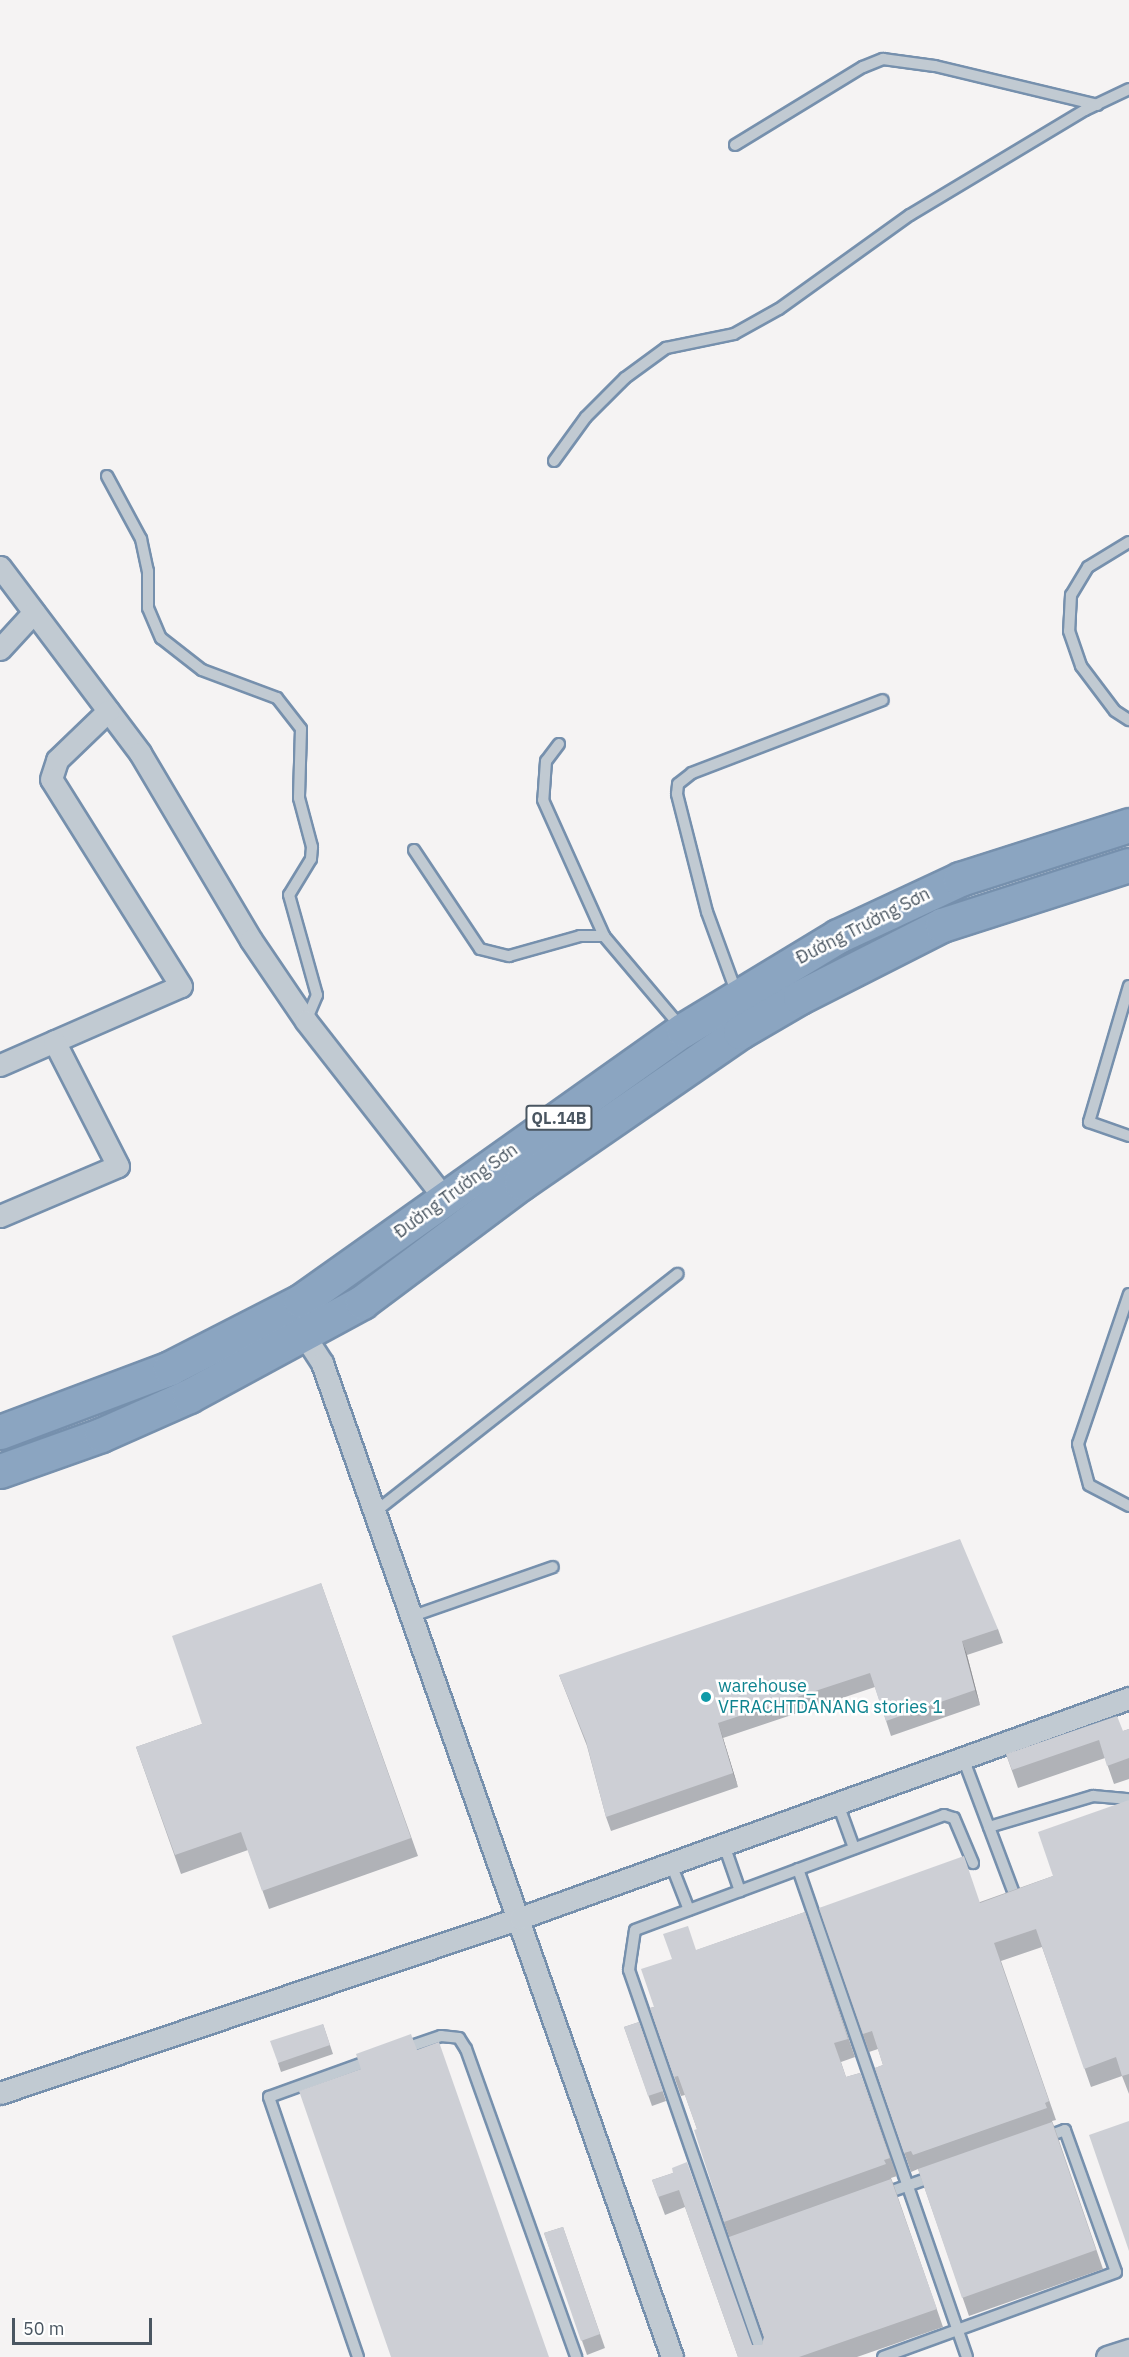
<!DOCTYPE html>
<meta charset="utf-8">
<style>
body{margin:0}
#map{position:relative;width:1129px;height:2357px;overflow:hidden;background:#f5f3f3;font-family:"IBM Plex Sans",sans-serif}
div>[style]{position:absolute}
.roads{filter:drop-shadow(2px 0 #7690ad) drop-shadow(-2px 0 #7690ad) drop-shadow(0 2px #7690ad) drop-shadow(0 -2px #7690ad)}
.lane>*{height:10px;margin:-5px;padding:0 5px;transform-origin:5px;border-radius:5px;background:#c1cad2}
.street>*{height:21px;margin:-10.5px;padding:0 10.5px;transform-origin:10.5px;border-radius:10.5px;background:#c1cad2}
.highway>*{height:33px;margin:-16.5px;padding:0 16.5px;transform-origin:16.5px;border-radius:16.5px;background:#8ba5c1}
.wall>*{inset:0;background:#b0b2b7}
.shaded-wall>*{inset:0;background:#909195}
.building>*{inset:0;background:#cdcfd5}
.dots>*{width:16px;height:16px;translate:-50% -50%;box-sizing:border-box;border:3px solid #fff;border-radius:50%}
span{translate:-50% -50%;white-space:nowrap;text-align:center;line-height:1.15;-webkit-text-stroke:5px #fff;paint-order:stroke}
.shield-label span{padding:2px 4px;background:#fff;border:2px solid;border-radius:4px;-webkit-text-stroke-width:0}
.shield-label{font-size:16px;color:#4a5661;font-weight:700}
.street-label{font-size:18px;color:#4a5661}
.culture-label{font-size:18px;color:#0d838f}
.left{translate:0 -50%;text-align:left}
.scale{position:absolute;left:12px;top:2318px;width:140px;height:27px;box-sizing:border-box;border:3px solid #4a5661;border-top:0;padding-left:8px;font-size:18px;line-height:21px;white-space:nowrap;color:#4a5661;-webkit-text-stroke:4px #fff;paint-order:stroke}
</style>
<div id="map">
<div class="roads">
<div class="lane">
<i style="left:735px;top:145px;width:150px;rotate:-31.4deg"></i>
<i style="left:863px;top:67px;width:22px;rotate:-22deg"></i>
<i style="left:883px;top:59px;width:52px;rotate:7.7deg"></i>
<i style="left:935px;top:66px;width:167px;rotate:13.5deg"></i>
<i style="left:554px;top:461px;width:54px;rotate:-54deg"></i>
<i style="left:586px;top:417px;width:55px;rotate:-45deg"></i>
<i style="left:625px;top:378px;width:51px;rotate:-36.2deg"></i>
<i style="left:666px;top:348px;width:69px;rotate:-11.6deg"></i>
<i style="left:734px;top:334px;width:51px;rotate:-29.1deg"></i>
<i style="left:779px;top:309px;width:161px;rotate:-35.7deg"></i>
<i style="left:910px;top:215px;width:204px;rotate:-31deg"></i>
<i style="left:1085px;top:110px;width:49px;rotate:-25.5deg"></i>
<i style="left:107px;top:476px;width:72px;rotate:61.6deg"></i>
<i style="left:141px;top:539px;width:33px;rotate:78deg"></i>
<i style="left:148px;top:571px;width:37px;rotate:90deg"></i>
<i style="left:148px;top:608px;width:33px;rotate:67deg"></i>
<i style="left:161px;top:638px;width:52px;rotate:38deg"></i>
<i style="left:202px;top:670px;width:80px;rotate:20.5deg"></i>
<i style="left:277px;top:698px;width:39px;rotate:52deg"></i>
<i style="left:301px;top:729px;width:69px;rotate:91.7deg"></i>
<i style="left:299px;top:798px;width:51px;rotate:75.1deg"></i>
<i style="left:312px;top:847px;width:12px;rotate:95deg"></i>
<i style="left:311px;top:859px;width:42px;rotate:121.4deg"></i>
<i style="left:289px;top:895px;width:104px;rotate:74.4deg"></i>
<i style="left:317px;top:995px;width:28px;rotate:113deg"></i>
<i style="left:1129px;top:542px;width:48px;rotate:148.6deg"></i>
<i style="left:1088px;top:567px;width:33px;rotate:121deg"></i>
<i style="left:1071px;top:595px;width:36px;rotate:93deg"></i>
<i style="left:1069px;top:631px;width:37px;rotate:71deg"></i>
<i style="left:1081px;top:666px;width:56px;rotate:52.9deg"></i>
<i style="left:1115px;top:711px;width:17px;rotate:33deg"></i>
<i style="left:559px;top:744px;width:21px;rotate:127deg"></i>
<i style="left:546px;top:761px;width:39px;rotate:94deg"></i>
<i style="left:543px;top:800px;width:149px;rotate:65.8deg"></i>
<i style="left:414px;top:850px;width:119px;rotate:56.3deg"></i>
<i style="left:480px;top:949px;width:30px;rotate:14deg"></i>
<i style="left:509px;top:956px;width:74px;rotate:-15.7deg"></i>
<i style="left:580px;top:936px;width:24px"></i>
<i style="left:604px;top:936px;width:119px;rotate:49.8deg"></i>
<i style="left:1129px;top:986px;width:142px;rotate:106.4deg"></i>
<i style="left:1089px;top:1122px;width:42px;rotate:19.3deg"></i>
<i style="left:737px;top:994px;width:87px;rotate:-110.1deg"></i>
<i style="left:707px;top:912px;width:122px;rotate:-104.3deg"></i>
<i style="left:677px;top:794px;width:10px;rotate:-84deg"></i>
<i style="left:678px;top:784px;width:18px;rotate:-38deg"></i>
<i style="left:692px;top:773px;width:204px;rotate:-20.9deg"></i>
<i style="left:1129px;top:1294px;width:158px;rotate:108.8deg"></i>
<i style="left:1078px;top:1444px;width:42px;rotate:75deg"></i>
<i style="left:1089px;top:1485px;width:45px;rotate:27.7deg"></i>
<i style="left:375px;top:1512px;width:385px;rotate:-38.2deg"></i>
<i style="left:413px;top:1616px;width:148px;rotate:-19.3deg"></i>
<i style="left:963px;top:1758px;width:147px;rotate:69.4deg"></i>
<i style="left:838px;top:1804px;width:47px;rotate:70deg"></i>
<i style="left:989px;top:1827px;width:109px;rotate:-16.6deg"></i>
<i style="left:1093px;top:1796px;width:36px;rotate:5deg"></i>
<i style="left:724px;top:1845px;width:49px;rotate:70.8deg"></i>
<i style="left:671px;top:1864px;width:49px;rotate:68.6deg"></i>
<i style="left:798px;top:1869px;width:516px;rotate:70.9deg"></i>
<i style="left:403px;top:2049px;width:40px;rotate:-18.9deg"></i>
<i style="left:441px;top:2036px;width:18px;rotate:6deg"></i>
<i style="left:459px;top:2038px;width:13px;rotate:58deg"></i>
<i style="left:466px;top:2049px;width:327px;rotate:70.3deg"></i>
<i style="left:881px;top:2195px;width:57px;rotate:-19.4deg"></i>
<i style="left:358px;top:2357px;width:275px;rotate:-108.9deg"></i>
<i style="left:269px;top:2097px;width:109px;rotate:-19.8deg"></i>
<i style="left:763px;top:2357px;width:410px;rotate:-109.1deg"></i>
<i style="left:629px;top:1970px;width:40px;rotate:-81.5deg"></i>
<i style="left:635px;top:1930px;width:330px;rotate:-20.4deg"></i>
<i style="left:944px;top:1815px;width:10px;rotate:17deg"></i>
<i style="left:954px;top:1818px;width:49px;rotate:67.1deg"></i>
<i style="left:883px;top:2357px;width:248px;rotate:-20deg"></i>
<i style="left:1116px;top:2272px;width:151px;rotate:-109.8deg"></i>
<i style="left:1065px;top:2130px;width:23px;rotate:160deg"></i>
</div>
<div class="street">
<i style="left:0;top:567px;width:233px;rotate:53deg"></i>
<i style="left:140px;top:753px;width:217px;rotate:59.3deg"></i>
<i style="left:251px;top:940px;width:98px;rotate:55.8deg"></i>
<i style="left:306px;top:1021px;width:226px;rotate:52deg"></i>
<i style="left:0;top:649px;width:50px;rotate:-47.4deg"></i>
<i style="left:0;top:1065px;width:197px;rotate:-23.6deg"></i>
<i style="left:181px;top:986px;width:244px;rotate:-122.1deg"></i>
<i style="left:51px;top:779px;width:20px;rotate:-72deg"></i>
<i style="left:57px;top:760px;width:71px;rotate:-43.9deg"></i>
<i style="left:0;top:1216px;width:128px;rotate:-23deg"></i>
<i style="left:118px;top:1166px;width:140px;rotate:-117.1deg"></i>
<i style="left:304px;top:1335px;width:33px;rotate:57deg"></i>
<i style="left:322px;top:1363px;width:1054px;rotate:70.6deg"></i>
<i style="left:0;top:2093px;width:549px;rotate:-18.6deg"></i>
<i style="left:520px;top:1918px;width:648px;rotate:-19.86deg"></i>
<i style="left:1107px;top:2357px;width:23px;rotate:-18deg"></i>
</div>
<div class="highway">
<i style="left:0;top:1432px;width:182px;rotate:-20.6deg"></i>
<i style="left:170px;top:1368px;width:147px;rotate:-27.1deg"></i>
<i style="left:301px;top:1301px;width:468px;rotate:-35.4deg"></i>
<i style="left:683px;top:1030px;width:181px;rotate:-31.2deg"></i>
<i style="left:838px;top:936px;width:135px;rotate:-25deg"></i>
<i style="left:960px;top:879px;width:177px;rotate:-17.7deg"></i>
<i style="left:0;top:1471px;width:107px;rotate:-19.6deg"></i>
<i style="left:101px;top:1435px;width:96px;rotate:-23.9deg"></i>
<i style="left:189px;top:1396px;width:197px;rotate:-28.5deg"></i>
<i style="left:362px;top:1302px;width:199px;rotate:-36.8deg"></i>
<i style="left:521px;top:1183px;width:266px;rotate:-34.6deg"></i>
<i style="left:740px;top:1032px;width:69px;rotate:-30.3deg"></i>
<i style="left:800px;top:997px;width:159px;rotate:-26.9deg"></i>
<i style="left:942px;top:925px;width:196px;rotate:-17.8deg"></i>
</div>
</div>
<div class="wall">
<i style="clip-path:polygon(321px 1583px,418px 1856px,269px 1909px,248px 1850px,181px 1874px,136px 1747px,202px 1724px)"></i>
<i style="clip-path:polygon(998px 1629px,1003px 1643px,967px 1655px,980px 1705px,891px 1736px,875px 1687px,723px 1738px,738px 1787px,611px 1831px,606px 1817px,587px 1746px,559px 1675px)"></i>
<i style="clip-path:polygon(1129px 1729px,1129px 1779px,1114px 1784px,1105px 1758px,1018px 1788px,1006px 1754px,1123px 1731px)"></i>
<i style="clip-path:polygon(1129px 1800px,1129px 2094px,1122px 2076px,1091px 2087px,1042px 1947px,1001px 1961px,1056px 2120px,1052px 2121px,1054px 2126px,1103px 2269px,969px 2316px,918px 2169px,911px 2172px,875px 2068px,883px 2065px,878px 2049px,869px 2052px,819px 1908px,980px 1902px,1053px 1876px)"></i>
<i style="clip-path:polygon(805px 1912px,855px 2057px,841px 2062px,846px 2077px,860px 2073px,897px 2176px,891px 2178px,893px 2183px,943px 2327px,857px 2357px,738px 2357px,685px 2207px,665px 2215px,652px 2180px,673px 2173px,752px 2345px,762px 2345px,764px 2337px,724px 2222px,697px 2129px,685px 2095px,681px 2096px,650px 2008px,654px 2007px,697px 1950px)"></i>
<i style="clip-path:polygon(639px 2022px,666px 2101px,652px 2106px,624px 2027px)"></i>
<i style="clip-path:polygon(323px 2024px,333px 2054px,281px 2072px,278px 2063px)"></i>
<i style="clip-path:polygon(563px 2227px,605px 2348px,587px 2355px,544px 2233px)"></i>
</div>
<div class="shaded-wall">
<i style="clip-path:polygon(962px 1641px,967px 1655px,980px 1705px,975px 1690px)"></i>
<i style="clip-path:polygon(718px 1723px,723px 1738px,738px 1787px,733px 1773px)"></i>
</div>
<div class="building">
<i style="clip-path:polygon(960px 1539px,998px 1629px,962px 1641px,975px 1690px,886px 1721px,870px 1673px,718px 1723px,733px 1773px,606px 1817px,586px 1741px,559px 1675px)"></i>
<i style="clip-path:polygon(321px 1583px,411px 1838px,262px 1891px,241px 1832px,175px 1855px,136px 1747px,202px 1724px,172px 1636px)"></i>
<i style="clip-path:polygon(1117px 1716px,1123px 1731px,1129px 1729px,1129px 1758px,1107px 1766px,1099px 1740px,1012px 1770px,1006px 1754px)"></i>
<i style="clip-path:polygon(1129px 1800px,1129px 2074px,1122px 2076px,1116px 2057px,1084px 2069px,1036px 1929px,994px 1943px,1049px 2101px,1045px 2103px,1047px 2108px,913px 2155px,911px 2151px,904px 2153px,875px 2068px,883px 2065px,872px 2031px,863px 2034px,819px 1908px,964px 1856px,980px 1903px,1053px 1876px,1038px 1832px)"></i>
<i style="clip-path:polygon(805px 1912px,848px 2039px,834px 2043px,846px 2077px,860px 2073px,890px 2158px,884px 2160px,886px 2164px,724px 2222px,694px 2130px,697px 2129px,678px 2076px,674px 2077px,650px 2008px,654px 2007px,641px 1969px,672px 1959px,663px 1934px,688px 1926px,696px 1950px)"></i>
<i style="clip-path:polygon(639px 2022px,663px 2091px,648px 2096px,624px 2027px)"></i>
<i style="clip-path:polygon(323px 2024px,330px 2045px,278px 2063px,270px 2041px)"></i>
<i style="clip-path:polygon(411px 2034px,417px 2050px,439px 2042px,549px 2357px,391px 2357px,299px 2091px,361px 2069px,356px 2054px)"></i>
<i style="clip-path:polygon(1129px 2121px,1129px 2251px,1089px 2135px)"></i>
<i style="clip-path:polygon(1052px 2122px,1096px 2250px,962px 2298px,918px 2169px)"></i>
<i style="clip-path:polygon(687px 2162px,752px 2345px,762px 2345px,764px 2337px,729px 2237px,891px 2179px,937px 2309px,799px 2357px,738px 2357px,679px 2190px,658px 2197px,652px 2180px,673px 2173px,672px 2168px)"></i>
<i style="clip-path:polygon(563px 2227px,600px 2334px,581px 2341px,544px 2233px)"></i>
</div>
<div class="dots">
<i style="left:706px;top:1697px;background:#0f9aa8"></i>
</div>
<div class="shield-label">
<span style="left:559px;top:1118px">QL.14B</span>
</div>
<div class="street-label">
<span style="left:863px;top:926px;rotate:-27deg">Đường Trường Sơn</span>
<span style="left:456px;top:1191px;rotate:-36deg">Đường Trường Sơn</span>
</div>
<div class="culture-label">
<span class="left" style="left:718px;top:1697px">warehouse_<br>VFRACHTDANANG stories 1</span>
</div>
<div class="scale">50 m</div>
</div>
